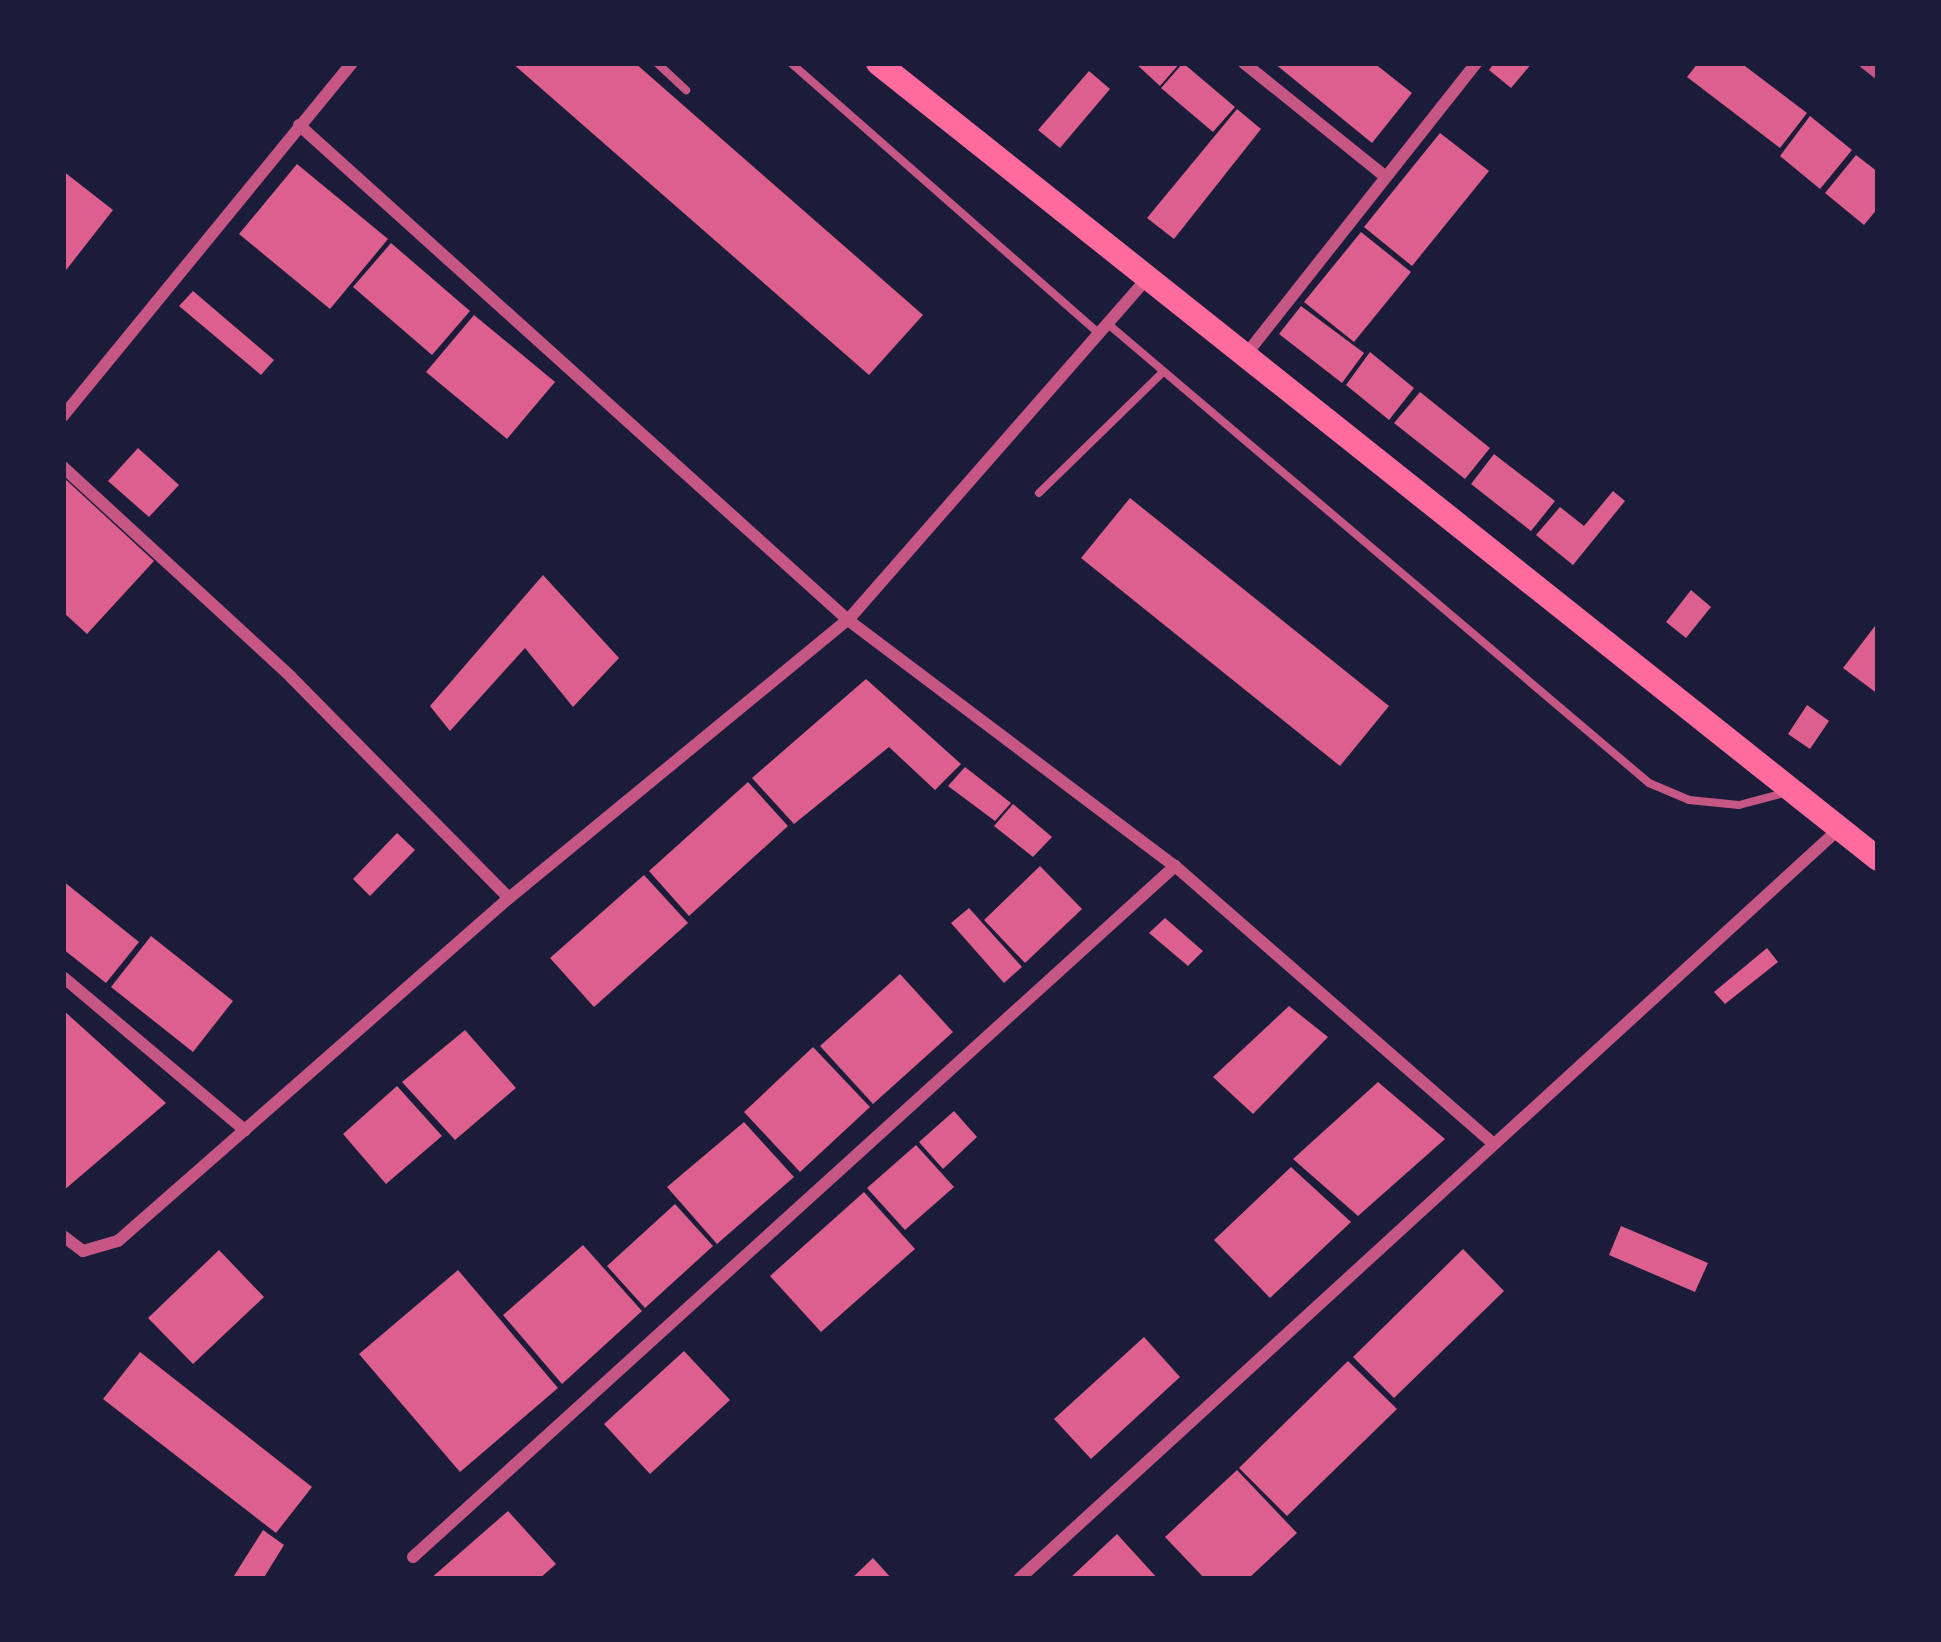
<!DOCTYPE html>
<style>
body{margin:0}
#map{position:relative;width:1941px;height:1642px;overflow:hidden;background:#1b1b3a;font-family:Mulish,sans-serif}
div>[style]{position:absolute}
.building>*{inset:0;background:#dd5f8e}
.service>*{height:8px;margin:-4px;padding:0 4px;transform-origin:4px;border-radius:4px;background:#c65784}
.minor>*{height:12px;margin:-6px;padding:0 6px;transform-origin:6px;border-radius:6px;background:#c65784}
.secondary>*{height:24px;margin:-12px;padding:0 12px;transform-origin:12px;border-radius:12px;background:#ff6b9d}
span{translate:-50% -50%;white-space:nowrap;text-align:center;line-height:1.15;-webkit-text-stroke:9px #1b1b3a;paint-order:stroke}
.frame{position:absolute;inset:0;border:66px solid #1b1b3a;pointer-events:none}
</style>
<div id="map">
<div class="building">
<i style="clip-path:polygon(512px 63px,635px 63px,923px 315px,869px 375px)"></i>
<i style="clip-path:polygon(1135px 63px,1180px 63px,1160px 86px)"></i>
<i style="clip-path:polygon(1183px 63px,1235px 107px,1213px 132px,1161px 88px)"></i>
<i style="clip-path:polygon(1274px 63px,1374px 63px,1412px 93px,1372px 143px)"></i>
<i style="clip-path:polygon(1494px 63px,1532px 63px,1511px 88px,1489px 70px)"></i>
<i style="clip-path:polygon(1698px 63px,1741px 63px,1807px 113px,1780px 148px,1687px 77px)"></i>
<i style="clip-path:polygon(1089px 71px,1110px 89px,1060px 148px,1038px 130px)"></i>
<i style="clip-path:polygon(1237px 109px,1261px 129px,1174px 239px,1147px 218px)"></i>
<i style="clip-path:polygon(1810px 116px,1852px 150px,1820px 189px,1780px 156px)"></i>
<i style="clip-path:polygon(1440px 133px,1489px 171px,1412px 266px,1364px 227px)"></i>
<i style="clip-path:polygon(1856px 155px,1878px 172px,1878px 208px,1864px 225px,1825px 193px)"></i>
<i style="clip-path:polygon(297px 164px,388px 239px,330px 309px,239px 234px)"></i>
<i style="clip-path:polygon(63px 171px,113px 210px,63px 274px)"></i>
<i style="clip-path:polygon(1361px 232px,1411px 272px,1354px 342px,1304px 302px)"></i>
<i style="clip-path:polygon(391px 243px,470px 311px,432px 355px,353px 287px)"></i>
<i style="clip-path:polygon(193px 291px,274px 360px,261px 375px,179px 306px)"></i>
<i style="clip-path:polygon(1301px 306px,1364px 353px,1342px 383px,1279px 334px)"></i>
<i style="clip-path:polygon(474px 315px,555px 382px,507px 439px,426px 372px)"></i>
<i style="clip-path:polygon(1370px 352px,1414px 388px,1389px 420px,1346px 385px)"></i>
<i style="clip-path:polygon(1420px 392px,1490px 448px,1465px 479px,1394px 423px)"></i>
<i style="clip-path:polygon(138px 448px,179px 485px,149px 517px,108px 481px)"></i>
<i style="clip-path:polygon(1494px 454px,1555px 501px,1531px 531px,1471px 484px)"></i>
<i style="clip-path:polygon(63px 477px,154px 561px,87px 634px,63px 612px)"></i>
<i style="clip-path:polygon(1613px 491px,1625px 501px,1573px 565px,1536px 535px,1560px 507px,1584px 526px)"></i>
<i style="clip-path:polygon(1130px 498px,1389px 706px,1340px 766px,1081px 558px)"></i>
<i style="clip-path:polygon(543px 575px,619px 658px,573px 707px,525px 648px,450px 731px,430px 706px)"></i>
<i style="clip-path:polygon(1691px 590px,1711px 607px,1686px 638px,1666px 622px)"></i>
<i style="clip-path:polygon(1878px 622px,1878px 694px,1843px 668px)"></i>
<i style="clip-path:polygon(866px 679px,961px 764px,935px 790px,889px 747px,794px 824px,752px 778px)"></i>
<i style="clip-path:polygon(1807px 705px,1829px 721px,1810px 749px,1788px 734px)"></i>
<i style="clip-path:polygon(965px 767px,1011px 803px,995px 821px,948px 786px)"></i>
<i style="clip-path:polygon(748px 782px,788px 826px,689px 916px,649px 871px)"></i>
<i style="clip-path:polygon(1013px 804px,1052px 837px,1033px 857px,994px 826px)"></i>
<i style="clip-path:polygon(397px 833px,415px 850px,370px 896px,353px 879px)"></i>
<i style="clip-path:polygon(1040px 866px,1082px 909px,1025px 963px,984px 920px)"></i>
<i style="clip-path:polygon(644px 875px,688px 923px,594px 1007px,550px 958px)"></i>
<i style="clip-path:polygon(63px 881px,139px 942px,106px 983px,63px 949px)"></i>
<i style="clip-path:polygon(969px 908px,1022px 967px,1004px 983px,951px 923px)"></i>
<i style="clip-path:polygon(1165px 918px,1203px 951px,1188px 966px,1149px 933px)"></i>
<i style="clip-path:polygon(151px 936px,233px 1001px,193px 1052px,111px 987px)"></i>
<i style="clip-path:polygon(1767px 948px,1778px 962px,1725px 1004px,1714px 992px)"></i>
<i style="clip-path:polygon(900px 974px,953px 1032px,873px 1104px,820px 1046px)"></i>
<i style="clip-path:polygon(1289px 1006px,1328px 1037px,1253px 1114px,1213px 1077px)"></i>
<i style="clip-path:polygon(63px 1010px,166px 1103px,63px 1191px)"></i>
<i style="clip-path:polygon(465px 1030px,516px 1088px,455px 1140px,402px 1082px)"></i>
<i style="clip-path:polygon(813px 1047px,870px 1107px,800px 1172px,744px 1112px)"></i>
<i style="clip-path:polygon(1378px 1082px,1445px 1139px,1358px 1216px,1293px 1159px)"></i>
<i style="clip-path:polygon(397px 1086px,442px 1136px,386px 1184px,343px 1134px)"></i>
<i style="clip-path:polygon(954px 1111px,977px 1137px,943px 1169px,919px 1142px)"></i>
<i style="clip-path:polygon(744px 1122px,794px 1177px,717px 1244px,667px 1187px)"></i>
<i style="clip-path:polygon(916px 1145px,954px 1187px,905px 1230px,867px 1188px)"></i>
<i style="clip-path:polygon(1291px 1167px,1351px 1222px,1270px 1298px,1214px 1240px)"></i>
<i style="clip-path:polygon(864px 1192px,915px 1249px,821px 1332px,770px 1276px)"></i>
<i style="clip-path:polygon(675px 1204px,713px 1246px,645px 1308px,607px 1266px)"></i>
<i style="clip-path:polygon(1621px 1226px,1708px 1263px,1695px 1292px,1609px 1255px)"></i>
<i style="clip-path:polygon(583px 1245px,642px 1311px,562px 1384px,503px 1315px)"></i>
<i style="clip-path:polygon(1463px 1249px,1504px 1291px,1394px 1398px,1353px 1357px)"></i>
<i style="clip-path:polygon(219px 1250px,264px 1297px,193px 1364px,148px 1318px)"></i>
<i style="clip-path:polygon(458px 1270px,558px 1388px,460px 1472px,359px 1354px)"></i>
<i style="clip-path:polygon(1144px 1337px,1180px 1377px,1091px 1459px,1054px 1419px)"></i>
<i style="clip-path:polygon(684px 1351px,730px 1400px,650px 1474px,604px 1424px)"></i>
<i style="clip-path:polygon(140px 1352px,312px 1487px,276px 1533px,103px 1399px)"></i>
<i style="clip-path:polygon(1348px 1361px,1397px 1409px,1287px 1516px,1239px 1468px)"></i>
<i style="clip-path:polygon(1237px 1470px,1297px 1533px,1248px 1579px,1205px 1579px,1165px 1537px)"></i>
<i style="clip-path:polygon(508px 1511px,556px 1564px,539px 1579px,430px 1579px)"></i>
<i style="clip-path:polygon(263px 1530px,284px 1545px,263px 1579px,232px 1579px)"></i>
<i style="clip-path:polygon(1117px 1534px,1158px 1579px,1069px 1579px)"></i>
<i style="clip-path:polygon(873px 1558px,892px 1579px,851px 1579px)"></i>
</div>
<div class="service">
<i style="left:657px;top:63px;width:40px;rotate:43deg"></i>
<i style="left:791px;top:63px;width:410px;rotate:41.3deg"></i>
<i style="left:1108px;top:324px;width:709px;rotate:40.31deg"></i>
<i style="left:1649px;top:783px;width:43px;rotate:23deg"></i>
<i style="left:1689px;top:800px;width:50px;rotate:5.7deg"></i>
<i style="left:1739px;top:805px;width:47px;rotate:-14.9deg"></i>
<i style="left:1039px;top:493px;width:172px;rotate:-44.3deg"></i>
</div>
<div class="minor">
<i style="left:1244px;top:63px;width:182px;rotate:38.8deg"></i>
<i style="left:1865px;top:63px;width:16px;rotate:38deg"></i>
<i style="left:299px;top:125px;width:739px;rotate:42.04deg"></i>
<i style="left:848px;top:620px;width:409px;rotate:37deg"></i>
<i style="left:1175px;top:866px;width:418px;rotate:41.1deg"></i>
<i style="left:1244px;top:357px;width:375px;rotate:-51.7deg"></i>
<i style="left:63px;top:416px;width:456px;rotate:-50.7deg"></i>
<i style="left:63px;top:467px;width:310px;rotate:42.6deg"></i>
<i style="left:291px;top:677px;width:310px;rotate:45.4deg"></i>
<i style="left:63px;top:977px;width:238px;rotate:40.1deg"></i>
<i style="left:63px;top:1236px;width:25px;rotate:37deg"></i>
<i style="left:83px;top:1251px;width:36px;rotate:-16deg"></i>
<i style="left:118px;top:1241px;width:520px;rotate:-41.26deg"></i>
<i style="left:509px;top:898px;width:438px;rotate:-39.4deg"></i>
<i style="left:848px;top:620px;width:453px;rotate:-48.8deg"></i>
<i style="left:413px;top:1557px;width:1029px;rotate:-42.2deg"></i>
<i style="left:1019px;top:1579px;width:1111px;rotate:-42.45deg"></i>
</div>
<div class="secondary">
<i style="left:878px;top:63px;width:1278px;rotate:38.52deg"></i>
</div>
<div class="frame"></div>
</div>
